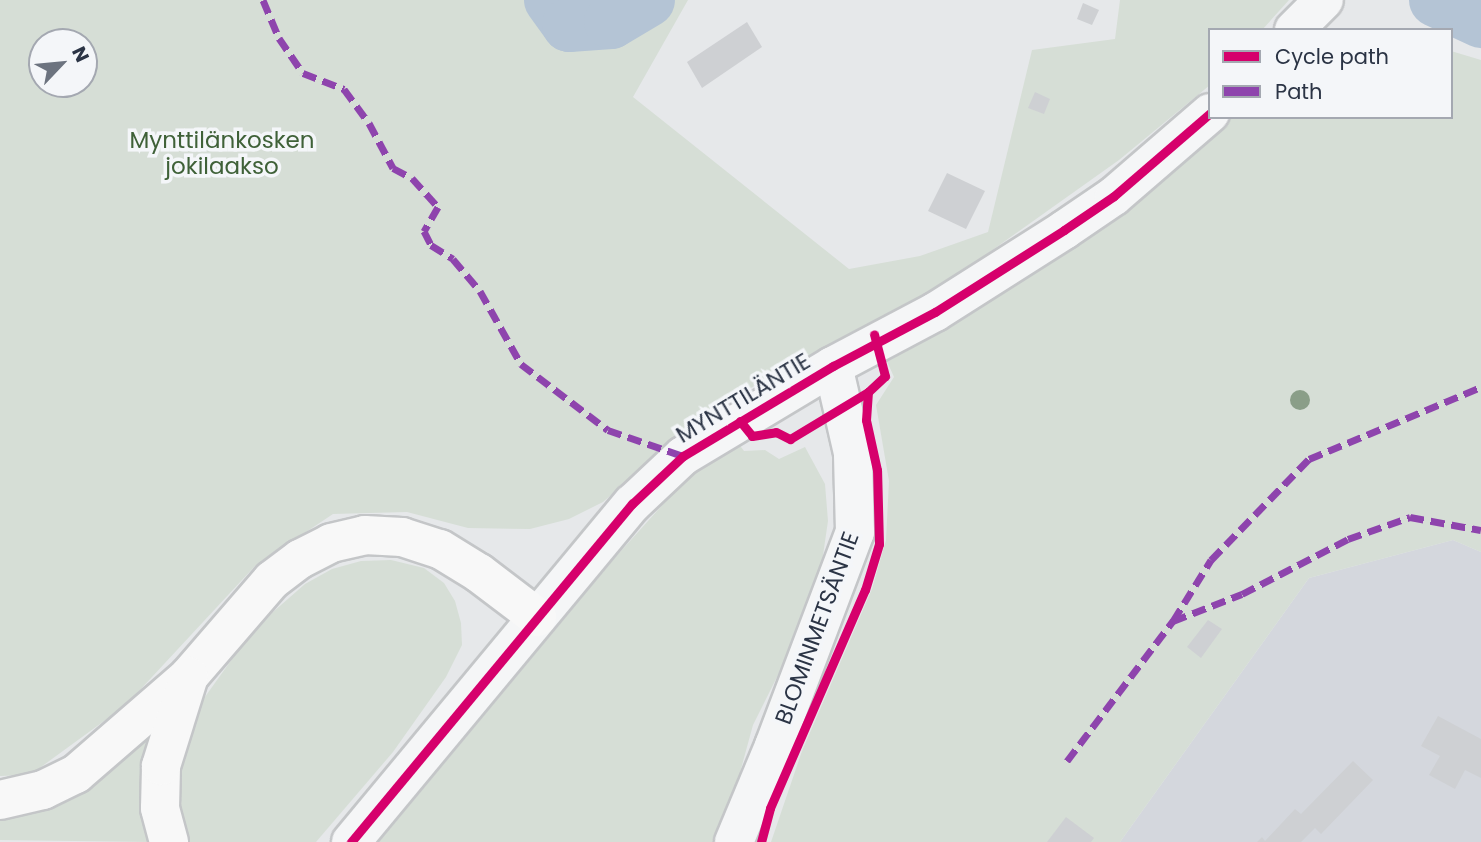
<!DOCTYPE html>
<meta charset="utf-8">
<style>
body{margin:0}
#map{position:relative;width:1481px;height:842px;overflow:hidden;background:#e6e8ea;font-family:Poppins,sans-serif}
div>[style]{position:absolute}
.built>*{inset:0;background:#d4d7dd}
.green>*{inset:0;background:#d6ded6}
.river>*{height:54px;margin:-27px;padding:0 27px;transform-origin:27px;border-radius:27px;background:#b4c4d5}
.building>*{inset:0;background:#ced0d3}
.roads{filter:drop-shadow(2px 0 #c4c6c8) drop-shadow(-2px 0 #c4c6c8) drop-shadow(0 2px #c4c6c8) drop-shadow(0 -2px #c4c6c8)}
.minor>*{height:38px;margin:-19px;padding:0 19px;transform-origin:19px;border-radius:19px;background:#f5f6f7}
.highway>*{height:38px;margin:-19px;padding:0 19px;transform-origin:19px;border-radius:19px;background:#f8f8f8}
.quiet>*{height:7px;margin-top:-3.5px;transform-origin:0;background:repeating-linear-gradient(90deg,#8e44ad 0 14px,transparent 0 21px)}
.cycleway>*{height:9px;margin:-4.5px;padding:0 4.5px;transform-origin:4.5px;border-radius:4.5px;background:#d6006c}
.trees>*{width:20px;height:20px;margin:-10px;border-radius:50%;background:#8a9e88}
span{translate:-50% -50%;white-space:nowrap;text-align:center;line-height:1.15;-webkit-text-stroke:7px #f4f6f9;paint-order:stroke}
.park-label{font-size:23px;color:#3f6138}
.street-label{font-size:23px;color:#2b3445}
.legend{position:absolute;left:1208px;top:28px;width:245px;height:91px;box-sizing:border-box;background:#f4f6f9;border:2px solid #a4a8b1;margin:0;padding:9px 12px;list-style:none;font-size:21px;color:#2b3445}
.legend li{display:flex;align-items:center;gap:14px;height:35px}
.legend b{width:35px;border:2px solid #a4a8b1}
.north{position:absolute;left:28px;top:28px;width:70px;height:70px;box-sizing:border-box;background:#f4f6f9;border:2px solid #a4a8b1;border-radius:50%;rotate:64deg;font-size:19px;font-weight:700;line-height:28px;text-align:center;color:#2b3445}
.north::after{content:'';display:block;margin:auto;width:24px;height:32px;background:#6c737f;clip-path:polygon(50% 0,100% 100%,50% 72%,0 100%)}
</style>
<div id="map">
<div class="built">
<i style="clip-path:polygon(1453px 540px,1481px 552px,1481px 842px,1120px 842px,1309px 578px)"></i>
</div>
<div class="green">
<i style="clip-path:polygon(evenodd,0 0,688px 0,633px 97px,849px 269px,920px 256px,988px 232px,1032px 50px,1115px 39px,1120px 0,1289px 0,1262px 30px,1210px 30px,1210px 85px,1119px 160px,963px 271px,891px 318px,714px 406px,603px 502px,569px 519px,530px 529px,468px 528px,407px 512px,333px 514px,255px 566px,126px 705px,30px 775px,0 776px,0 0,42px 42px,84px 42px,84px 84px,42px 84px,42px 42px)"></i>
<i style="clip-path:polygon(1451px 51px,1481px 60px,1481px 552px,1453px 540px,1309px 578px,1120px 842px,771px 842px,802px 751px,872px 589px,886px 540px,889px 481px,876px 405px,894px 377px,885px 357px,1223px 117px,1451px 117px)"></i>
<i style="clip-path:polygon(738px 443px,744px 451px,765px 450px,779px 459px,805px 447px,825px 484px,828px 521px,822px 562px,807px 605px,787px 657px,753px 725px,721px 842px,379px 842px,612px 561px,684px 481px,726px 446px)"></i>
<i style="clip-path:polygon(391px 560px,424px 568px,444px 583px,455px 601px,461px 623px,462px 645px,446px 677px,393px 752px,316px 842px,188px 842px,181px 818px,179px 785px,188px 727px,202px 701px,235px 655px,273px 612px,305px 584px,332px 569px,361px 561px)"></i>
<i style="clip-path:polygon(156px 720px,150px 842px,0 840px,0 813px)"></i>
</div>
<div class="river">
<i style="left:551px;top:0;width:31px;rotate:54deg"></i>
<i style="left:569px;top:25px;width:42px;rotate:-4.1deg"></i>
<i style="left:611px;top:22px;width:43px;rotate:-30.7deg"></i>
<i style="left:1436px;top:0;width:50px;rotate:25deg"></i>
</div>
<div class="building">
<i style="clip-path:polygon(1083px 3px,1099px 10px,1092px 25px,1077px 19px)"></i>
<i style="clip-path:polygon(747px 22px,762px 47px,702px 88px,687px 62px)"></i>
<i style="clip-path:polygon(1035px 92px,1050px 99px,1044px 114px,1028px 108px)"></i>
<i style="clip-path:polygon(947px 173px,985px 191px,966px 229px,928px 211px)"></i>
<i style="clip-path:polygon(1208px 620px,1222px 629px,1201px 658px,1187px 647px)"></i>
<i style="clip-path:polygon(1438px 716px,1481px 739px,1481px 778px,1465px 770px,1455px 789px,1429px 775px,1440px 756px,1421px 746px)"></i>
<i style="clip-path:polygon(1353px 761px,1373px 780px,1321px 834px,1315px 828px,1301px 842px,1257px 842px,1262px 837px,1265px 841px,1295px 809px,1301px 814px)"></i>
<i style="clip-path:polygon(1066px 817px,1094px 838px,1091px 842px,1047px 842px)"></i>
</div>
<div class="roads">
<div class="minor">
<i style="left:1294px;top:30px;width:42px;rotate:-45deg"></i>
<i style="left:351px;top:842px;width:440px;rotate:-50.3deg"></i>
<i style="left:632px;top:504px;width:70px;rotate:-43.3deg"></i>
<i style="left:683px;top:456px;width:175px;rotate:-31deg"></i>
<i style="left:833px;top:366px;width:115px;rotate:-27.9deg"></i>
<i style="left:935px;top:312px;width:153px;rotate:-32.4deg"></i>
<i style="left:1064px;top:230px;width:60px;rotate:-34.2deg"></i>
<i style="left:1114px;top:196px;width:127px;rotate:-40.8deg"></i>
<i style="left:734px;top:842px;width:104px;rotate:-67.4deg"></i>
<i style="left:774px;top:746px;width:229px;rotate:-69.3deg"></i>
<i style="left:855px;top:532px;width:79px;rotate:-91.5deg"></i>
<i style="left:853px;top:453px;width:89px;rotate:-102.9deg"></i>
</div>
<div class="highway">
<i style="left:0;top:800px;width:44px;rotate:-13.1deg"></i>
<i style="left:43px;top:790px;width:37px;rotate:-26deg"></i>
<i style="left:76px;top:774px;width:150px;rotate:-40.9deg"></i>
<i style="left:189px;top:676px;width:127px;rotate:-49.2deg"></i>
<i style="left:272px;top:580px;width:35px;rotate:-37deg"></i>
<i style="left:300px;top:559px;width:35px;rotate:-27deg"></i>
<i style="left:331px;top:543px;width:35px;rotate:-13deg"></i>
<i style="left:365px;top:535px;width:37px;rotate:3deg"></i>
<i style="left:402px;top:537px;width:40px;rotate:18deg"></i>
<i style="left:440px;top:549px;width:46px;rotate:31.6deg"></i>
<i style="left:479px;top:573px;width:73px;rotate:37.2deg"></i>
<i style="left:169px;top:842px;width:35px;rotate:-105deg"></i>
<i style="left:160px;top:808px;width:42px;rotate:-88.6deg"></i>
<i style="left:161px;top:766px;width:94px;rotate:-72.7deg"></i>
</div>
</div>
<div class="quiet">
<i style="left:263px;top:0;width:41px;rotate:67.2deg"></i>
<i style="left:279px;top:38px;width:42px;rotate:55.6deg"></i>
<i style="left:303px;top:73px;width:44px;rotate:21.3deg"></i>
<i style="left:344px;top:89px;width:42px;rotate:53.7deg"></i>
<i style="left:369px;top:123px;width:51px;rotate:61.9deg"></i>
<i style="left:393px;top:168px;width:21px;rotate:28deg"></i>
<i style="left:412px;top:178px;width:39px;rotate:48deg"></i>
<i style="left:438px;top:207px;width:28px;rotate:120deg"></i>
<i style="left:424px;top:231px;width:16px;rotate:63deg"></i>
<i style="left:431px;top:245px;width:26px;rotate:32deg"></i>
<i style="left:453px;top:259px;width:42px;rotate:49.8deg"></i>
<i style="left:480px;top:291px;width:84px;rotate:60.7deg"></i>
<i style="left:521px;top:364px;width:109px;rotate:37.2deg"></i>
<i style="left:608px;top:430px;width:79px;rotate:19.1deg"></i>
<i style="left:1173px;top:621px;width:72px;rotate:-58.1deg"></i>
<i style="left:1211px;top:560px;width:141px;rotate:-45.9deg"></i>
<i style="left:1309px;top:459px;width:186px;rotate:-22.7deg"></i>
<i style="left:1067px;top:761px;width:176px;rotate:-52.9deg"></i>
<i style="left:1173px;top:621px;width:74px;rotate:-21.4deg"></i>
<i style="left:1242px;top:594px;width:119px;rotate:-27.4deg"></i>
<i style="left:1348px;top:539px;width:66px;rotate:-19.5deg"></i>
<i style="left:1410px;top:517px;width:72px;rotate:10.4deg"></i>
</div>
<div class="cycleway">
<i style="left:740px;top:421px;width:19px;rotate:51deg"></i>
<i style="left:752px;top:436px;width:24px;rotate:-9deg"></i>
<i style="left:776px;top:432px;width:16px;rotate:27deg"></i>
<i style="left:790px;top:439px;width:91px;rotate:-31.1deg"></i>
<i style="left:868px;top:392px;width:23px;rotate:-43deg"></i>
<i style="left:885px;top:376px;width:43px;rotate:-104.7deg"></i>
<i style="left:351px;top:842px;width:440px;rotate:-50.3deg"></i>
<i style="left:632px;top:504px;width:70px;rotate:-43.3deg"></i>
<i style="left:683px;top:456px;width:175px;rotate:-31deg"></i>
<i style="left:833px;top:366px;width:115px;rotate:-27.9deg"></i>
<i style="left:935px;top:312px;width:153px;rotate:-32.4deg"></i>
<i style="left:1064px;top:230px;width:60px;rotate:-34.2deg"></i>
<i style="left:1114px;top:196px;width:127px;rotate:-40.8deg"></i>
<i style="left:761px;top:842px;width:35px;rotate:-75deg"></i>
<i style="left:770px;top:808px;width:238px;rotate:-66.5deg"></i>
<i style="left:865px;top:590px;width:48px;rotate:-73.1deg"></i>
<i style="left:879px;top:544px;width:74px;rotate:-91.5deg"></i>
<i style="left:877px;top:470px;width:51px;rotate:-102.4deg"></i>
<i style="left:866px;top:420px;width:28px;rotate:-86deg"></i>
</div>
<div class="trees">
<i style="left:1300px;top:400px"></i>
</div>
<div class="park-label">
<span style="left:222px;top:153px">Mynttilänkosken<br>jokilaakso</span>
</div>
<div class="street-label">
<span style="left:743px;top:398px;rotate:-31deg">MYNTTILÄNTIE</span>
<span style="left:817px;top:628px;rotate:-70deg">BLOMINMETSÄNTIE</span>
</div>
<ul class="legend">
<li><b style="height:9px;background:#d6006c"></b>Cycle path</li>
<li><b style="height:9px;background:#8e44ad"></b>Path</li>
</ul>
<div class="north">N</div>
</div>
